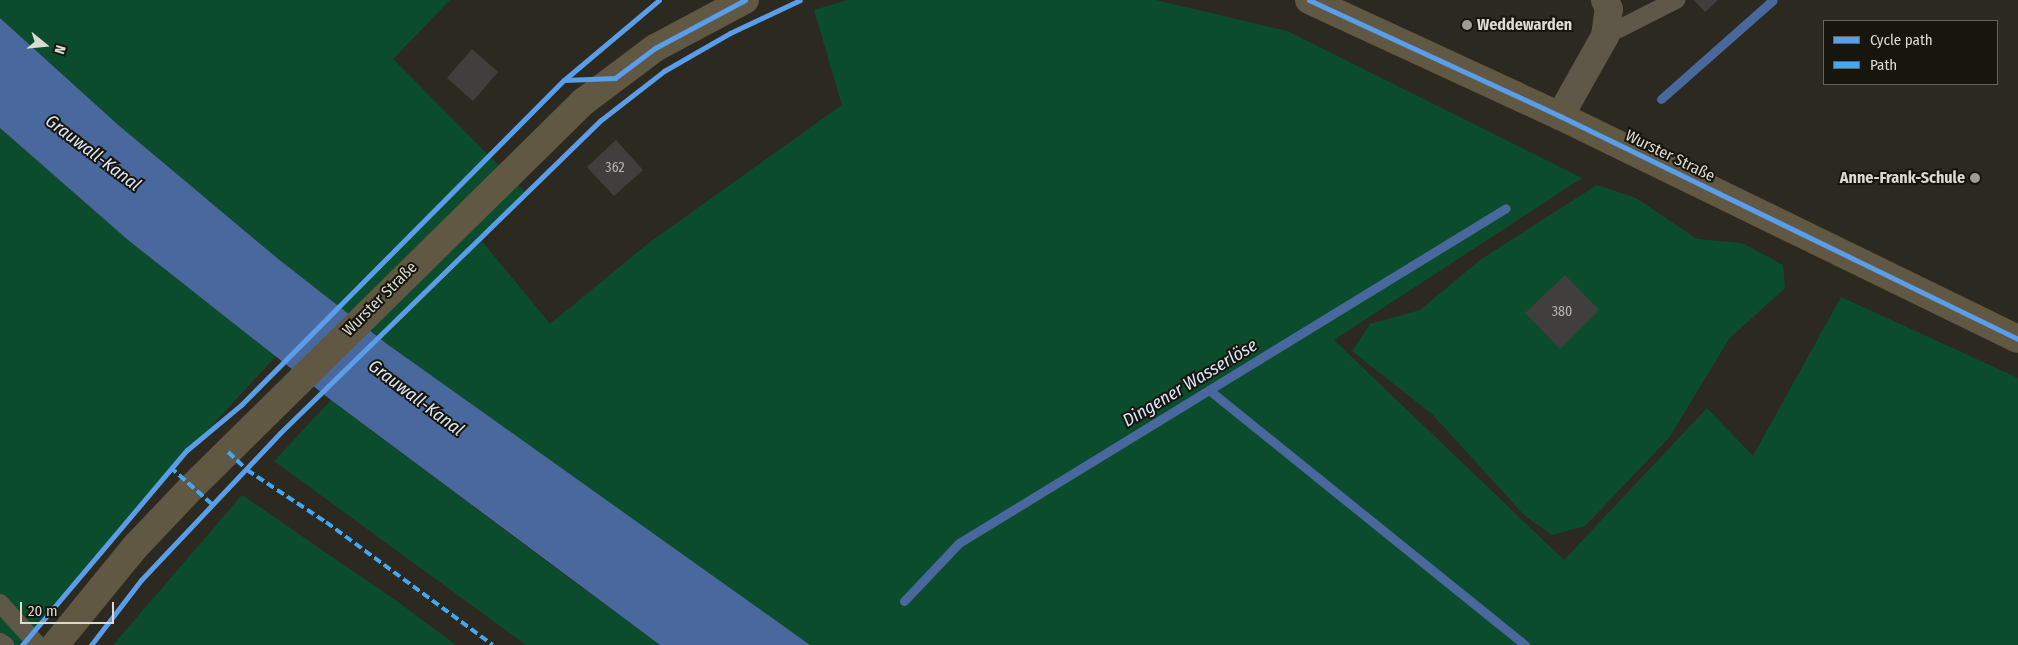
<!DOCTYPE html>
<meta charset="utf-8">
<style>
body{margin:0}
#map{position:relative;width:2018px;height:645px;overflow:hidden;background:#2c2a20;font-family:"Fira Sans Condensed",sans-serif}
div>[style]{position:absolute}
.green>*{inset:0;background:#0b4c2d}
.water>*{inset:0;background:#49699e}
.stream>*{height:9px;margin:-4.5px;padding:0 4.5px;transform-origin:4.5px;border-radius:4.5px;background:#49699e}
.building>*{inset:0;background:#403f3e}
.service>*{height:18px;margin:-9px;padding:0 9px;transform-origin:9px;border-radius:9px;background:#5f5848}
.minor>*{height:28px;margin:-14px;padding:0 14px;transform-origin:14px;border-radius:14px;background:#5f5848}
.secondary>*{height:28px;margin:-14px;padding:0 14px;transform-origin:14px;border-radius:14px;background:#615844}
.quiet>*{height:4px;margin-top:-2px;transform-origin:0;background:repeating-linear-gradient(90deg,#3fa9f5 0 8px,transparent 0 12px)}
.cycleway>*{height:5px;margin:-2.5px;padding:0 2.5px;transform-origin:2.5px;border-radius:2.5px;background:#5a9eea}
.dots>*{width:14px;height:14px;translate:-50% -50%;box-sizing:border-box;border:2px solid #17160e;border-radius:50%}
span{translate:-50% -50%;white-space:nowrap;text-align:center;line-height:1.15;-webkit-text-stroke:4px #17160e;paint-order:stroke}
.number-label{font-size:14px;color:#b5b3ab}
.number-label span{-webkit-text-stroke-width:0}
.poi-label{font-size:16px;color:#dcdacf;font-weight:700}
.left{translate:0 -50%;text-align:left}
.right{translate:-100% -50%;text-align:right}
.street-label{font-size:16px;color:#dcdacf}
.water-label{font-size:18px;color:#dbe5f7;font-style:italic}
.legend{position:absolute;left:1823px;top:20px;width:175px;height:65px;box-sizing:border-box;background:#17160e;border:1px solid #66645b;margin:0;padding:6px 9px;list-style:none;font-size:15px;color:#dcdacf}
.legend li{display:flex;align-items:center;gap:10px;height:25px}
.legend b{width:25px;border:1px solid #66645b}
.north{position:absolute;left:20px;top:20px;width:50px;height:50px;-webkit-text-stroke:4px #17160e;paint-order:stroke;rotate:107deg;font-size:14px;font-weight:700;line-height:20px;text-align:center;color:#dcdacf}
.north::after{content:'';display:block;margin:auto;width:18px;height:22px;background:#dcdacf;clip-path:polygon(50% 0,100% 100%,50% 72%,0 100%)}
.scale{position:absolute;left:20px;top:602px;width:94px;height:22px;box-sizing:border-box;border:2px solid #dcdacf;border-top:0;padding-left:6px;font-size:15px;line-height:18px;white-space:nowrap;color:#dcdacf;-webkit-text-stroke:4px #17160e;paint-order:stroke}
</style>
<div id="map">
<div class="green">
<i style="clip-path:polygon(0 0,450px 0,393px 59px,527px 194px,481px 240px,550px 324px,650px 242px,842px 105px,814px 10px,848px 0,1156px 0,1287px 31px,1582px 178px,1334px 340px,1564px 560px,1707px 408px,1753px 456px,1841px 297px,2018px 378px,2018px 645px,801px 645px,387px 344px,277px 258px,116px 123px,0 18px)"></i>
<i style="clip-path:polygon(0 128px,128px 240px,276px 356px,218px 419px,23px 645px,0 645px)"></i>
<i style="clip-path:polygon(1597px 185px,1636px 198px,1697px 239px,1742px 243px,1783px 265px,1785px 288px,1729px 339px,1669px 438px,1585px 526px,1552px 535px,1525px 516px,1433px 415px,1352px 351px,1370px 324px,1420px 310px,1480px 260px)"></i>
<i style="clip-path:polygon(331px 400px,538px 555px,660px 645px,526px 645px,274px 461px)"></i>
<i style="clip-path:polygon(242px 495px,398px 602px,456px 645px,113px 645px)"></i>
</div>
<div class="water">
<i style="clip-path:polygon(0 18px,116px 123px,277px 258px,387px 344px,810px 645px,660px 645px,331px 400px,128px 240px,0 128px)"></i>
</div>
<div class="stream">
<i style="left:1661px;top:99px;width:149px;rotate:-41.5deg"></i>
<i style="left:1209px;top:390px;width:406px;rotate:38.9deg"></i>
<i style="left:904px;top:601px;width:80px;rotate:-46.5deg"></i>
<i style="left:959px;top:543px;width:641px;rotate:-31.48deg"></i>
</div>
<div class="building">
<i style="clip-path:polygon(1694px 0,1718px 0,1705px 12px)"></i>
<i style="clip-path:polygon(472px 49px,498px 72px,473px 101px,447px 78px)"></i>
<i style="clip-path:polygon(616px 140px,643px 170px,614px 196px,587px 167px)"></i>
<i style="clip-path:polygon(1565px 275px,1599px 310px,1560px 349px,1525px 313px)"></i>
</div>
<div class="service">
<i style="left:1605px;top:36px;width:80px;rotate:-26.9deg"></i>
<i style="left:0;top:603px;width:57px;rotate:47.9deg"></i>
<i style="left:0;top:642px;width:6px;rotate:31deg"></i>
</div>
<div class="minor">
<i style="left:1560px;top:116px;width:92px;rotate:-60.6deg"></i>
<i style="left:1605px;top:36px;width:27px;rotate:-82deg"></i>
<i style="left:1609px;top:9px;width:10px;rotate:-114deg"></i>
</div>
<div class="secondary">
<i style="left:1309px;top:0;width:277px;rotate:24.8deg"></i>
<i style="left:1560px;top:116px;width:509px;rotate:25.96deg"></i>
<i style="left:55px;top:645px;width:127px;rotate:-50.8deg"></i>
<i style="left:135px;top:547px;width:83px;rotate:-46.5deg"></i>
<i style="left:192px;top:487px;width:549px;rotate:-44.56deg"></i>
<i style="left:583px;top:102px;width:90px;rotate:-36.9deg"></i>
<i style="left:655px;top:48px;width:102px;rotate:-28.1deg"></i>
</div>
<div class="quiet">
<i style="left:228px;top:452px;width:26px;rotate:43deg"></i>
<i style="left:247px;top:470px;width:95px;rotate:33.4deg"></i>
<i style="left:326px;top:522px;width:207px;rotate:36.4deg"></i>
<i style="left:170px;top:467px;width:57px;rotate:41.5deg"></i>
</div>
<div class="cycleway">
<i style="left:1309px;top:0;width:277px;rotate:24.8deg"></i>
<i style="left:1560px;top:116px;width:509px;rotate:25.96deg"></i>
<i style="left:564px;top:80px;width:51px;rotate:-2.2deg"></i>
<i style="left:615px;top:78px;width:50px;rotate:-36.9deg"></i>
<i style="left:655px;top:48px;width:102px;rotate:-28.1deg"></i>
<i style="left:22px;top:645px;width:255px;rotate:-49.8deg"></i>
<i style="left:187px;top:450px;width:70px;rotate:-39.8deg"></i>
<i style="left:241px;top:405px;width:458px;rotate:-45.2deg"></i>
<i style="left:564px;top:80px;width:124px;rotate:-40.1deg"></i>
<i style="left:91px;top:645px;width:82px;rotate:-52.4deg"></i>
<i style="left:141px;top:580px;width:202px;rotate:-46.6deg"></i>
<i style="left:280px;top:433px;width:448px;rotate:-44.3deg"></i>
<i style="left:601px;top:120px;width:80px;rotate:-37.9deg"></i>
<i style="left:664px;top:71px;width:76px;rotate:-29.9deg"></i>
<i style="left:730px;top:33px;width:77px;rotate:-25.2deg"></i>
</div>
<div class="dots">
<i style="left:1467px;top:25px;background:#9e9c92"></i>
<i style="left:1975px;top:178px;background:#9e9c92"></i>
</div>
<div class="number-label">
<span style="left:615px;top:168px">362</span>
<span style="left:1562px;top:312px">380</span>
</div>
<div class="poi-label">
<span class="left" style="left:1477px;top:25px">Weddewarden</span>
<span class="right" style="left:1965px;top:178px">Anne-Frank-Schule</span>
</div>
<div class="street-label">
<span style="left:1670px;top:156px;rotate:26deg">Wurster Straße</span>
<span style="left:380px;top:299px;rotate:-45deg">Wurster Straße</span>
</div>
<div class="water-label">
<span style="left:93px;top:153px;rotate:37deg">Grauwall-Kanal</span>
<span style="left:1190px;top:383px;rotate:-31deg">Dingener Wasserlöse</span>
<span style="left:416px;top:398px;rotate:37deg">Grauwall-Kanal</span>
</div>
<ul class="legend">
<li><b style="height:6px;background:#5a9eea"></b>Cycle path</li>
<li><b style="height:6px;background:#3fa9f5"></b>Path</li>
</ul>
<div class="north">N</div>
<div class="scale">20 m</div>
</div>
